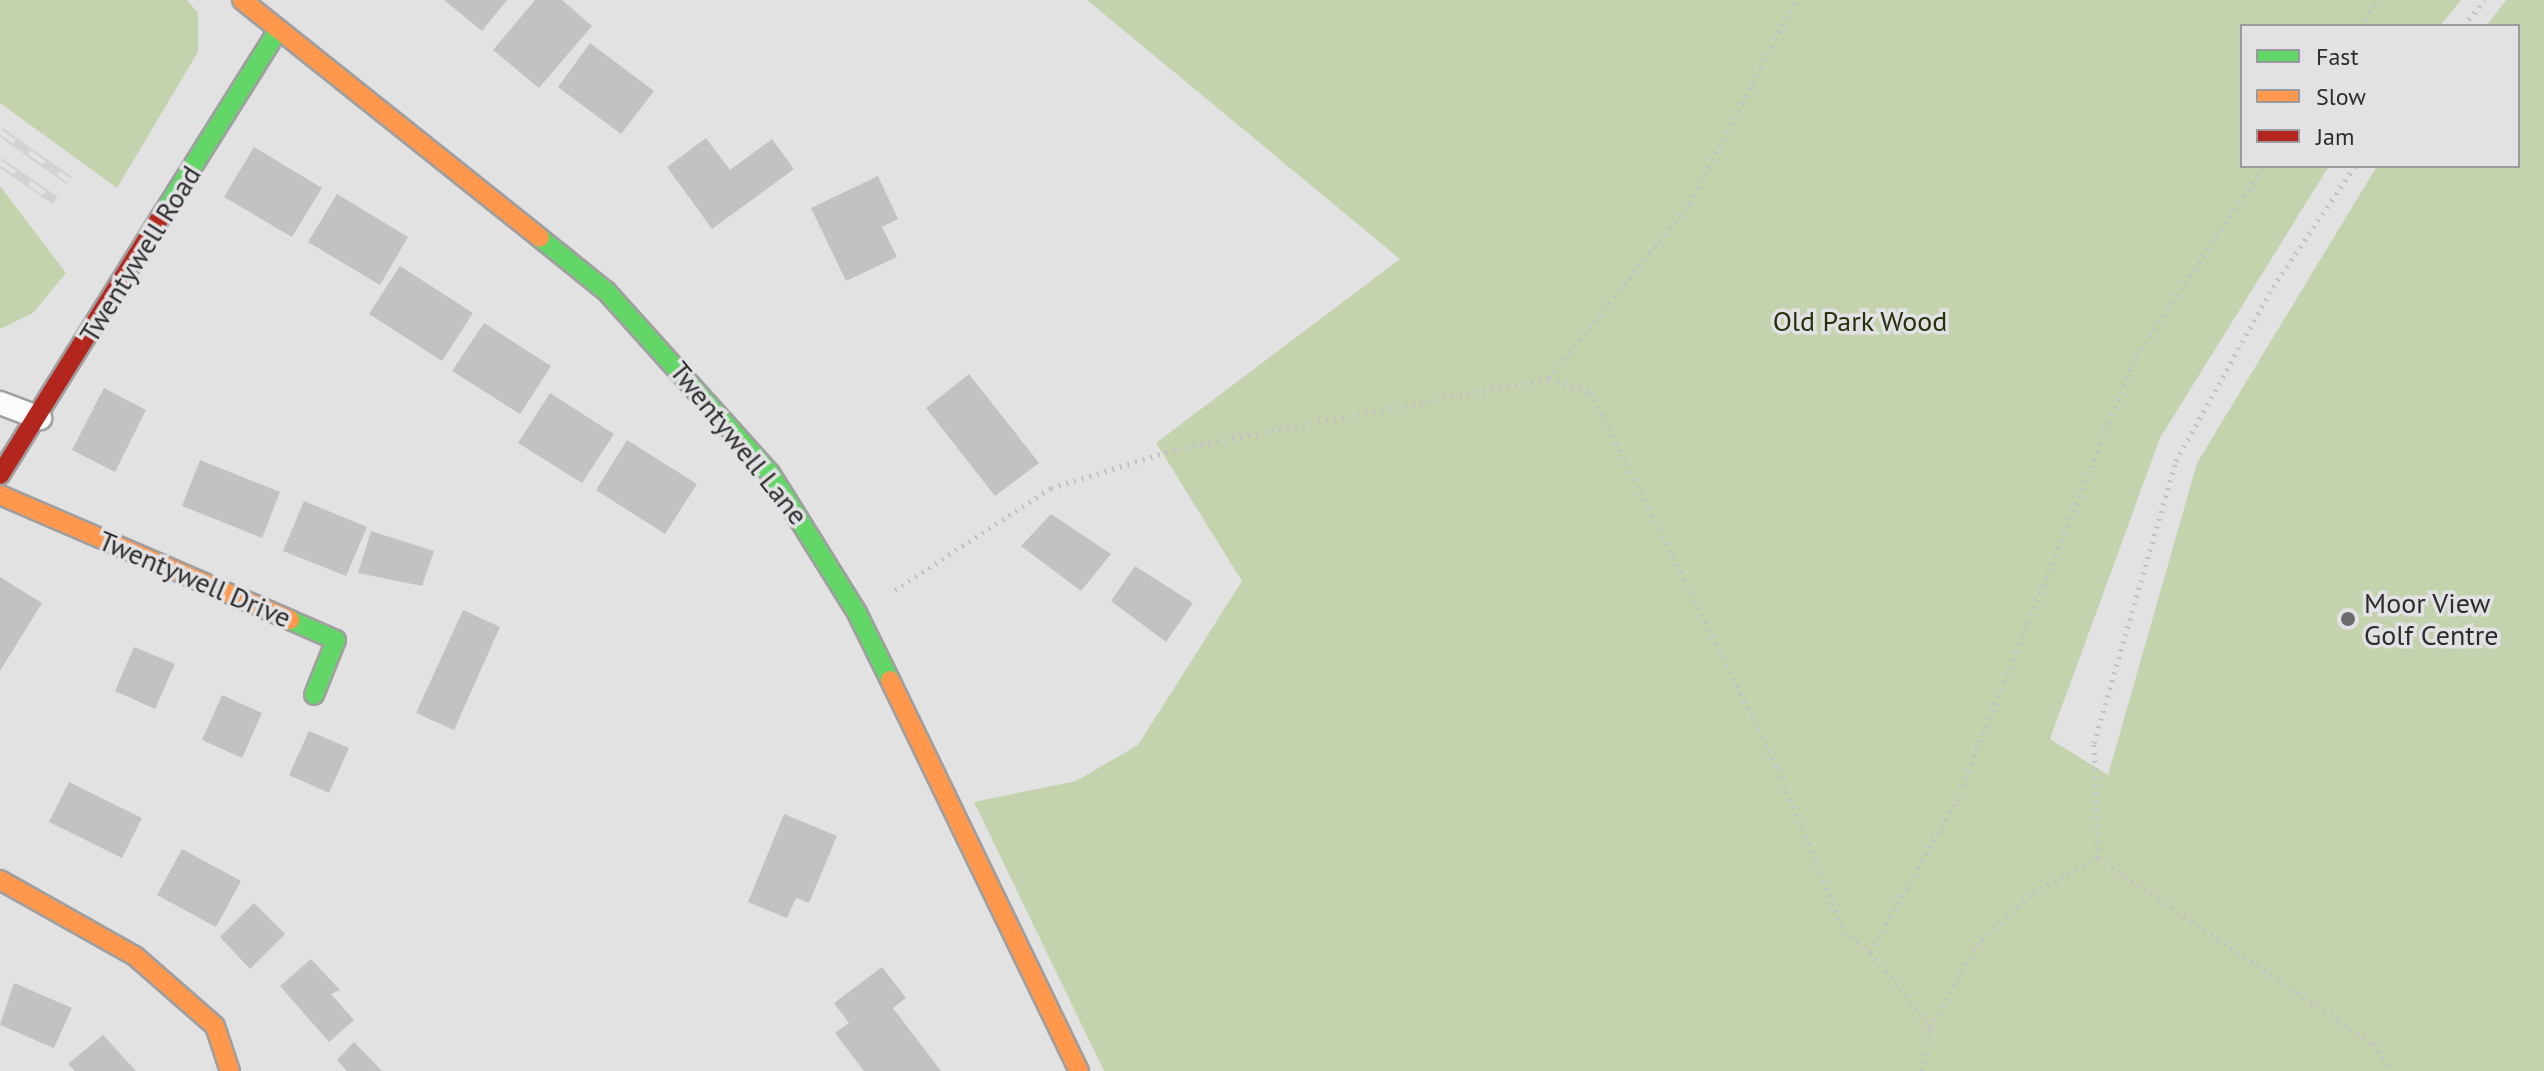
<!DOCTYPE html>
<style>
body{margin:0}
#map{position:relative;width:2544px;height:1071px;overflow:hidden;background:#e2e2e3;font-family:"PT Sans",sans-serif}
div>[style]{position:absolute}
.green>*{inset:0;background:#c4d3ae}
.building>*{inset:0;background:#c2c2c3}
.path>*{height:5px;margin-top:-2.5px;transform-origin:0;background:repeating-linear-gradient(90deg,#c3c2c3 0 2px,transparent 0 8px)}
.roads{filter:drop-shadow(2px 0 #9f9fa0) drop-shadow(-2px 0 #9f9fa0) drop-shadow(0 2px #9f9fa0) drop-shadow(0 -2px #9f9fa0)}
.lane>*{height:22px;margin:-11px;padding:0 11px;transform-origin:11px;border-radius:11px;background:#fbfbfb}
.fast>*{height:18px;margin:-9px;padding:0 9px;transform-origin:9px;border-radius:9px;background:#63d668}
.slow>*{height:18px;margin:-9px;padding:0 9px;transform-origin:9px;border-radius:9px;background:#ff974d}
.jam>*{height:18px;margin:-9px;padding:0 9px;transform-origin:9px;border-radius:9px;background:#b3261e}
.rail>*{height:9px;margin-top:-4.5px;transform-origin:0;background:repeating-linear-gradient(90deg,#e2e1e4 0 18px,#d2d2d2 0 36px);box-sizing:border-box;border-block:2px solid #d2d2d2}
.dots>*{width:22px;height:22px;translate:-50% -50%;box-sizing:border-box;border:4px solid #e2e1e4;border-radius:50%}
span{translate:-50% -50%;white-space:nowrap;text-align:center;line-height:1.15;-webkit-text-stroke:7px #e2e1e4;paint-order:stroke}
.street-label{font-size:28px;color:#2e2d2e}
.park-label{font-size:28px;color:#25320c}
.poi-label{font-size:28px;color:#2e2d2e}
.left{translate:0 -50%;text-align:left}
.legend{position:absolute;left:2240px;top:24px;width:280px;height:144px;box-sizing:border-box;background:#e2e1e4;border:2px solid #9a999b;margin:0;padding:10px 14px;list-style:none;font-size:24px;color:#2e2d2e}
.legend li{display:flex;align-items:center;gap:16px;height:40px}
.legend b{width:40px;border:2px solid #9a999b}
</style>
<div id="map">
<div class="green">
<i style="clip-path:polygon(0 0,187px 0,198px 13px,198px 52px,117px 188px,0 103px)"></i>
<i style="clip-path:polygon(1087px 0,2461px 0,2440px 26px,2242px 26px,2242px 166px,2329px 166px,2160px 438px,2050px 739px,2108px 775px,2197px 463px,2377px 166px,2518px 166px,2518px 26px,2486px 26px,2506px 0,2544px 0,2544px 1071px,1104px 1071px,974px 802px,1076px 781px,1138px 745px,1242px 581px,1156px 443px,1400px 259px)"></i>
<i style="clip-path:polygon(0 186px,66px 273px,33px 313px,0 329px)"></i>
</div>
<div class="building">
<i style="clip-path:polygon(444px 0,507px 0,482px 31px)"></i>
<i style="clip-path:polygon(535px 0,562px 0,592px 26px,539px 88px,493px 50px)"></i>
<i style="clip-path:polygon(590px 43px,654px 91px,621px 134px,558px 87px)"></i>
<i style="clip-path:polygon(706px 138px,730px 170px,772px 139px,794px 169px,712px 229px,667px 167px)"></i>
<i style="clip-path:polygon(254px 147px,322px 188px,292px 237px,224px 197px)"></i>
<i style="clip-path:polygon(878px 176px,898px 219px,882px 227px,897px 257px,846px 281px,811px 208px)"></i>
<i style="clip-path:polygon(337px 194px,408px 237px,380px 285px,308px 242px)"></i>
<i style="clip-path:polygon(400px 266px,473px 313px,442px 361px,369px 314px)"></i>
<i style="clip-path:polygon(484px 323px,551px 366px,520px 414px,452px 371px)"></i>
<i style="clip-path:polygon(969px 374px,1039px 463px,995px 496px,926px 408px)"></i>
<i style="clip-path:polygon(104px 388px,146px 410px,115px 472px,72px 450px)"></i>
<i style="clip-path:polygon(550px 393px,614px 434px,582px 483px,518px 443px)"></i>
<i style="clip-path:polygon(627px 440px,697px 484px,665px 534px,596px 490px)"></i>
<i style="clip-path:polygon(200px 460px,280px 492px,262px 538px,182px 506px)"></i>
<i style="clip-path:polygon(304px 501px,367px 527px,346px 576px,283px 551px)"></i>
<i style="clip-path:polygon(1051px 514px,1111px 554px,1081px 591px,1021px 546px)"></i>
<i style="clip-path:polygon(371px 531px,434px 551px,422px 586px,358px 573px)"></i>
<i style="clip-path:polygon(1135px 566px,1193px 603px,1166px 642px,1111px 601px)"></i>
<i style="clip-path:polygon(0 577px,42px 603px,0 671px)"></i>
<i style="clip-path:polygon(463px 610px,500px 627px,454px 730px,416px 713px)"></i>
<i style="clip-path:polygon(134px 647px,175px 664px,155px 709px,115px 691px)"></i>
<i style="clip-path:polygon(222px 695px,262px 713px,242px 758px,202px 740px)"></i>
<i style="clip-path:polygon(309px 731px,349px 748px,329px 793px,289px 775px)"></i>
<i style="clip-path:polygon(69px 782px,142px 818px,122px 858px,49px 822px)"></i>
<i style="clip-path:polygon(784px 814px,837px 836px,809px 903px,796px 898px,787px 918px,748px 902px)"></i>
<i style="clip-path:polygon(182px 849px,241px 881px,216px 927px,157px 895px)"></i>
<i style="clip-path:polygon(254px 903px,285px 934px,250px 969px,220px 937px)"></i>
<i style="clip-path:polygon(311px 959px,340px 990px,331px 994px,354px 1020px,329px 1042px,280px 986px)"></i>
<i style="clip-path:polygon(882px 967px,906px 998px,893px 1008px,941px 1071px,864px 1071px,835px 1033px,849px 1023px,834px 1003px)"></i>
<i style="clip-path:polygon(14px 983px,72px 1008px,54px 1048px,0 1025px)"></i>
<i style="clip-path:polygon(103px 1035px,136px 1071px,75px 1071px,68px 1064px)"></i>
<i style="clip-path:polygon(354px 1042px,382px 1071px,347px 1071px,337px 1060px)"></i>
</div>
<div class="path">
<i style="left:2360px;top:26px;width:32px;rotate:-54deg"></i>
<i style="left:2464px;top:26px;width:33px;rotate:-52deg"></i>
<i style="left:1549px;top:378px;width:44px;rotate:18.4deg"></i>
<i style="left:1591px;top:392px;width:421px;rotate:63.6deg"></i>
<i style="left:1778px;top:769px;width:176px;rotate:68deg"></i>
<i style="left:1844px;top:932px;width:33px;rotate:38deg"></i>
<i style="left:1870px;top:952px;width:174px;rotate:-60.3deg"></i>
<i style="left:1956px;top:801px;width:480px;rotate:-68deg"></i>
<i style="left:2136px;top:356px;width:229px;rotate:-56deg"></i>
<i style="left:895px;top:590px;width:186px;rotate:-33.2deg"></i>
<i style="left:1051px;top:488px;width:132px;rotate:-17.2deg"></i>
<i style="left:1177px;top:449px;width:379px;rotate:-10.8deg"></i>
<i style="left:1549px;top:378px;width:225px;rotate:-51.1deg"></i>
<i style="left:1690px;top:203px;width:229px;rotate:-62.4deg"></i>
<i style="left:2098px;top:858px;width:332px;rotate:34.1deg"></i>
<i style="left:2373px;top:1044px;width:32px;rotate:56deg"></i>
<i style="left:1870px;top:952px;width:97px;rotate:51.2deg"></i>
<i style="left:1922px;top:1071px;width:44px;rotate:-78.2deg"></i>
<i style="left:1931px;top:1028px;width:94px;rotate:-61.5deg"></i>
<i style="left:1976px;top:945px;width:78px;rotate:-42.9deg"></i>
<i style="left:2033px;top:892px;width:73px;rotate:-27.6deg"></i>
<i style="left:2098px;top:858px;width:115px;rotate:-92deg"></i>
<i style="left:2094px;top:743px;width:294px;rotate:-73.8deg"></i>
<i style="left:2176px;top:461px;width:199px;rotate:-60.9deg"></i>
<i style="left:2273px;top:287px;width:146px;rotate:-55.9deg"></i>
</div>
<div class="roads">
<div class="lane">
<i style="left:0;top:403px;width:43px;rotate:20.6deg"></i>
</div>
<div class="fast">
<i style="left:164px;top:212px;width:215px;rotate:-57.9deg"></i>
<i style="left:540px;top:238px;width:85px;rotate:38.8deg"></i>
<i style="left:606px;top:291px;width:245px;rotate:48deg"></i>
<i style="left:770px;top:473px;width:165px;rotate:58.1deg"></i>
<i style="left:857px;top:613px;width:75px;rotate:63.8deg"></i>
<i style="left:290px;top:620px;width:50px;rotate:23.5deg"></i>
<i style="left:336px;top:640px;width:59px;rotate:111.8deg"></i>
</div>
<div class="slow">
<i style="left:242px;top:0;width:381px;rotate:38.6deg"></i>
<i style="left:0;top:495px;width:316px;rotate:23.3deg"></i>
<i style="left:890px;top:680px;width:434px;rotate:64.2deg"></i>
<i style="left:0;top:880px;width:155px;rotate:29.4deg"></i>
<i style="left:135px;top:956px;width:106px;rotate:41.2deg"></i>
<i style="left:215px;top:1026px;width:47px;rotate:71.6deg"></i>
</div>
<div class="jam">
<i style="left:0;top:475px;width:310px;rotate:-58.1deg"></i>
</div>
</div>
<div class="rail">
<i style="left:0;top:131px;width:85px;rotate:35.4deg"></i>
<i style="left:0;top:162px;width:67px;rotate:34.6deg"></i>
</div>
<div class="dots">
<i style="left:2348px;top:619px;background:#6d6c6d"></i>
</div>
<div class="street-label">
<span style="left:140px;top:254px;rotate:-58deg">Twentywell Road</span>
<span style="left:739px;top:443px;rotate:51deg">Twentywell Lane</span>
<span style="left:195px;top:579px;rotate:23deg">Twentywell Drive</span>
</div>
<div class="park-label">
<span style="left:1860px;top:321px">Old Park Wood</span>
</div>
<div class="poi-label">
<span class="left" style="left:2364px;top:619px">Moor View<br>Golf Centre</span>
</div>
<ul class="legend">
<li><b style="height:10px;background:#63d668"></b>Fast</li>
<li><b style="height:10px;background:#ff974d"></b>Slow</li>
<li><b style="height:10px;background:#b3261e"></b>Jam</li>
</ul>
</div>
